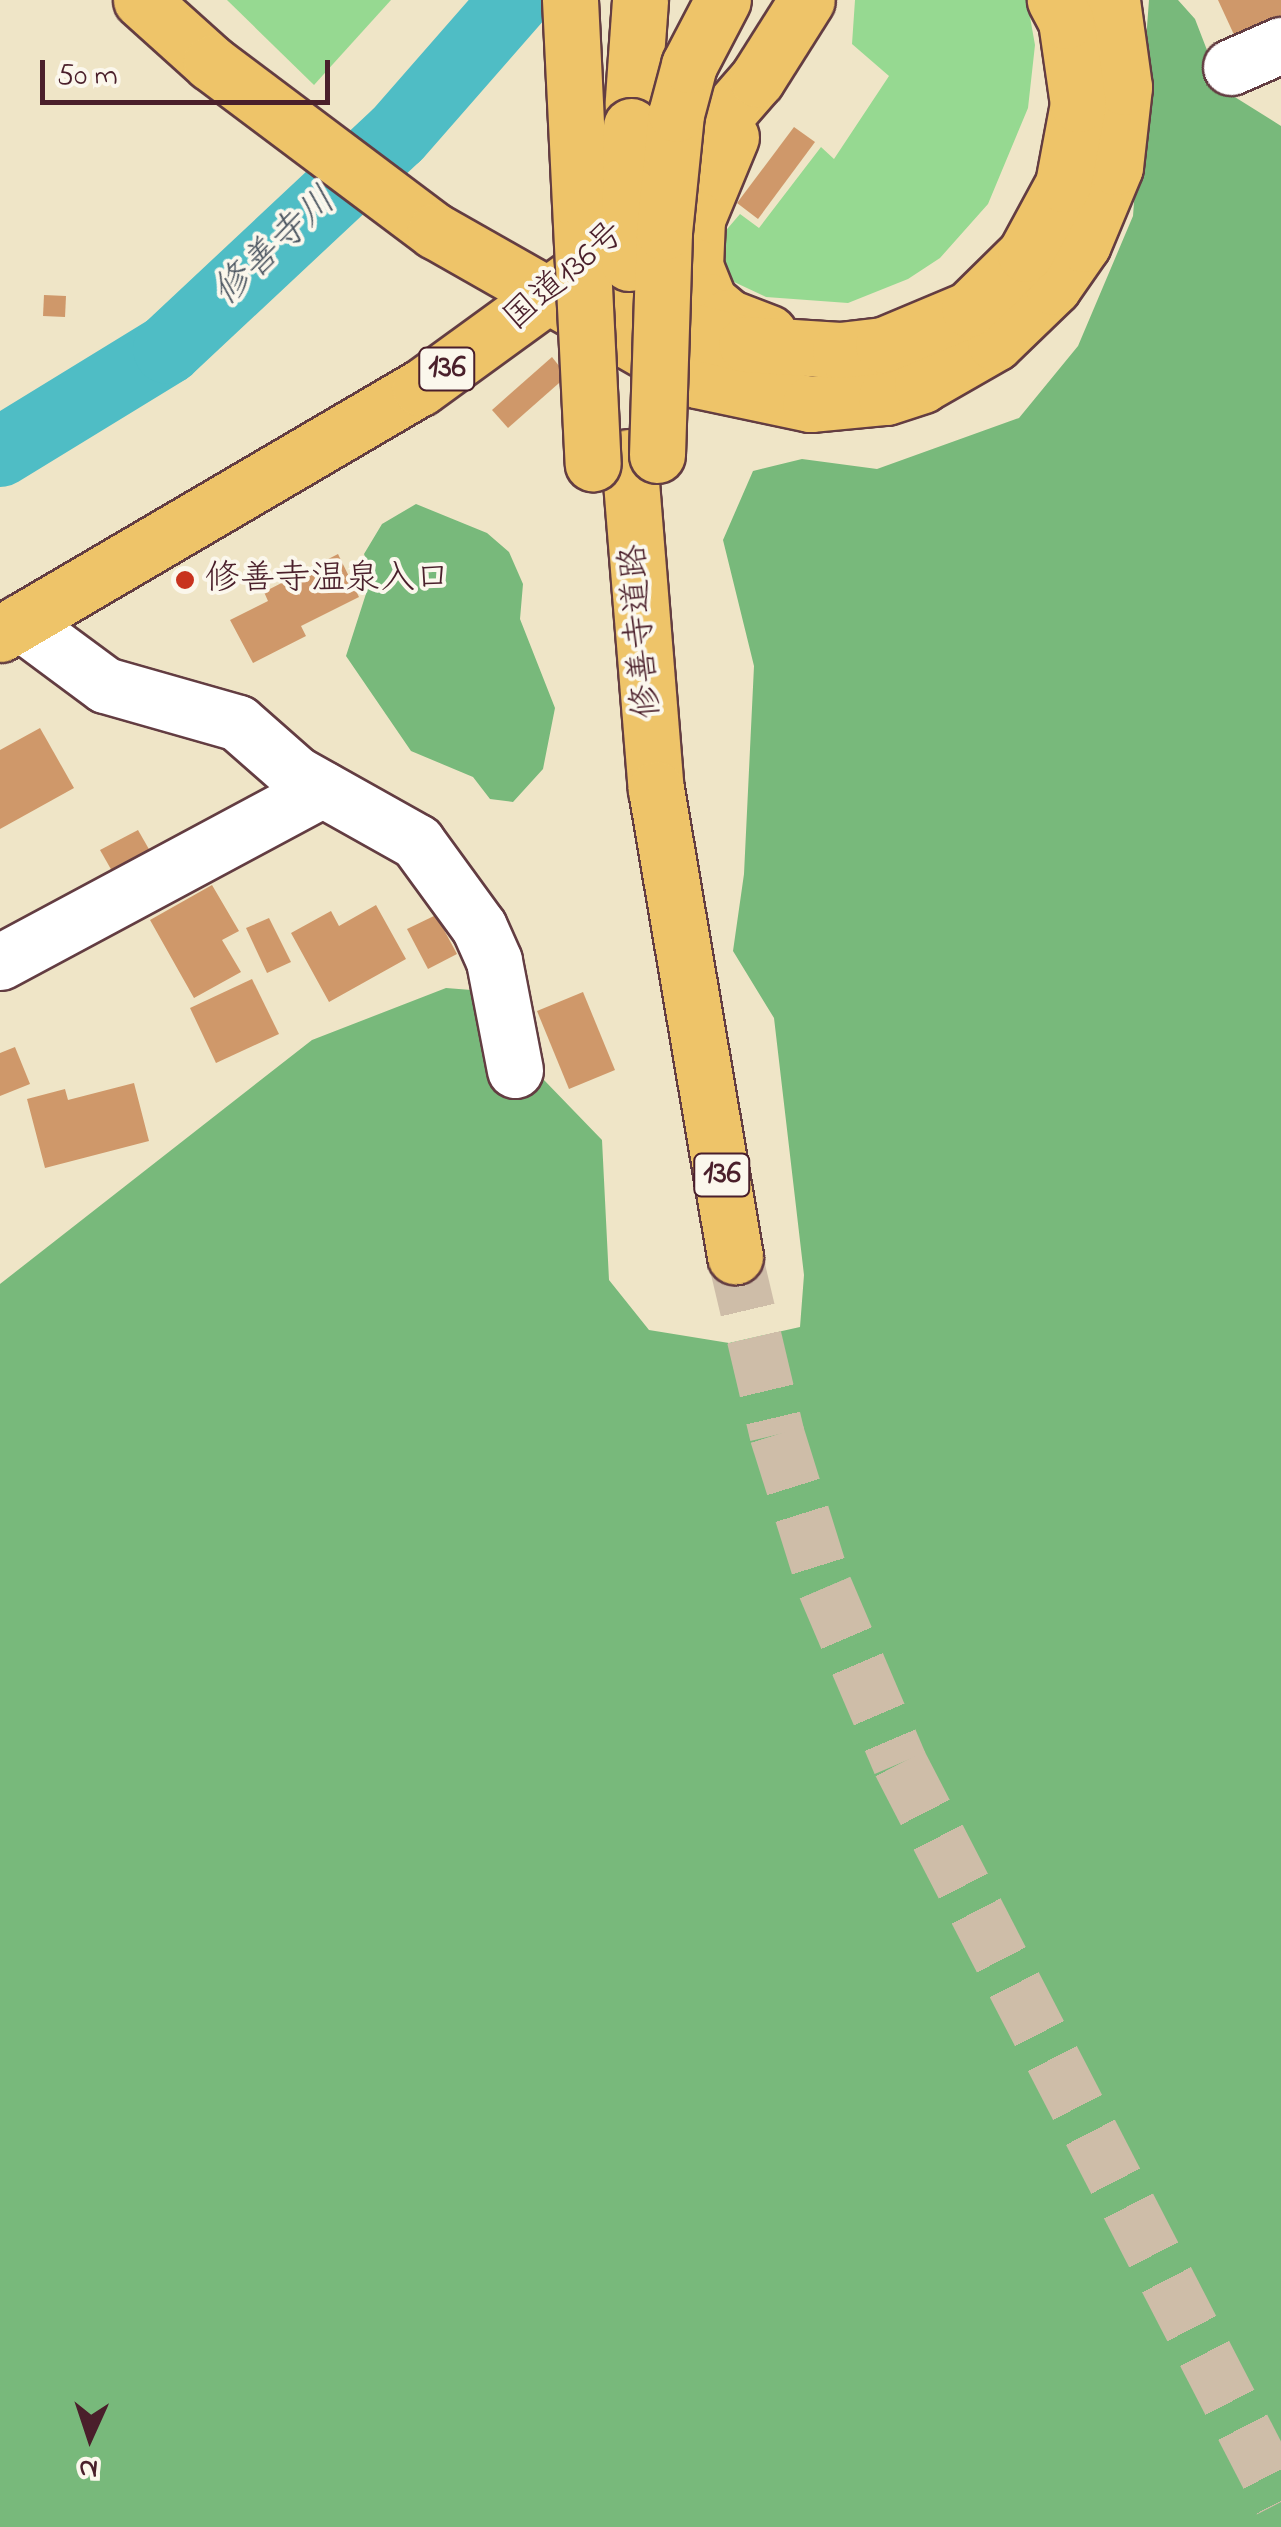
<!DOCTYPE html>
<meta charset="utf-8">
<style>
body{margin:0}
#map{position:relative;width:1281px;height:2527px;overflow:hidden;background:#efe5c7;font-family:"Indie Flower","Klee One",sans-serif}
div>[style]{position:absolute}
.green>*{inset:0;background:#96d991}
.forest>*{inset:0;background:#78b97b}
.river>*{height:70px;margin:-35px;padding:0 35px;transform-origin:35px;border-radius:35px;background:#4fbdc5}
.building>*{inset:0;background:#cf986a}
.highway-tunnel>*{height:55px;margin-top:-27.5px;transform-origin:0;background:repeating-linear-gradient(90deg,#cebda8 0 55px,transparent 0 83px)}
.roads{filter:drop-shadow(2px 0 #633d42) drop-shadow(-2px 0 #633d42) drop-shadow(0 2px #633d42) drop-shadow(0 -2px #633d42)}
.minor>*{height:55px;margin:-27.5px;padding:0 27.5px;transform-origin:27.5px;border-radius:27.5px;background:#fff}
.highway>*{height:55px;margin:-27.5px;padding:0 27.5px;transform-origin:27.5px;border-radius:27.5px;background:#eec469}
.bridges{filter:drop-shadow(2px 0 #633d42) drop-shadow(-2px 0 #633d42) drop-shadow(0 2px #633d42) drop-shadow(0 -2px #633d42)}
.highway-bridge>*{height:55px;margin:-27.5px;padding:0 27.5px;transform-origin:27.5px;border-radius:27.5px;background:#eec469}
.dots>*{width:28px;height:28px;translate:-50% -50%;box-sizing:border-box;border:5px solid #fbf7ec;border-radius:50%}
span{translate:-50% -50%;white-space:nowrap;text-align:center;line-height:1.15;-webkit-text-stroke:8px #fbf7ec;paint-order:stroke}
.shield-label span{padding:2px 8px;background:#fbf7ec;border:2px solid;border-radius:8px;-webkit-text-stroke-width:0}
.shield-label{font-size:32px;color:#4a1f2b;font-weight:700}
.street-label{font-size:35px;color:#4a1f2b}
.poi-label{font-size:35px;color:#4a1f2b}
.left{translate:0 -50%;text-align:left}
.water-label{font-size:38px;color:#4c5661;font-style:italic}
.north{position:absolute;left:40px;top:2387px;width:100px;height:100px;-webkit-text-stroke:8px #fbf7ec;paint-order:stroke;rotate:183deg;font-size:28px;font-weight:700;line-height:40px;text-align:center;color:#4a1f2b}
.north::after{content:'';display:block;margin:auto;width:35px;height:45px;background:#4a1f2b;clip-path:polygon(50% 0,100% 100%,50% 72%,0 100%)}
.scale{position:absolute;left:40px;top:60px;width:290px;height:45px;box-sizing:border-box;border:5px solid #4a1f2b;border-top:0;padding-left:12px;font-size:30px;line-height:35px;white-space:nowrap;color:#4a1f2b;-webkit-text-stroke:8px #fbf7ec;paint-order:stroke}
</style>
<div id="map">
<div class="green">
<i style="clip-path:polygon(227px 0,391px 0,314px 85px)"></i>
<i style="clip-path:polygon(855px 0,1027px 0,1035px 45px,1028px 108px,988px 204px,940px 258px,908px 279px,848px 303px,766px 297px,732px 281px,724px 268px,722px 235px,740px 214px,759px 228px,821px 147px,834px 159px,889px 76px,852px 44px)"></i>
</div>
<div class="forest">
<i style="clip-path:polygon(1149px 0,1178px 0,1195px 19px,1222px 89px,1281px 126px,1281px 2527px,0 2527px,0 1284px,312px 1040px,446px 988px,484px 991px,514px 1049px,602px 1140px,609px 1280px,649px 1330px,729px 1343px,800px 1327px,804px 1275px,774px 1018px,733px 951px,744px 874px,754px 666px,723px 540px,753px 471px,802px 459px,877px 469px,1019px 418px,1078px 346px,1133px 216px)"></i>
<i style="clip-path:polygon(416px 504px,487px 533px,509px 552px,523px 584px,520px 619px,555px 708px,543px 769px,513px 802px,490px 799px,473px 777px,411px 751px,346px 656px,372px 575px,364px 554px,382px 524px)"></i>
</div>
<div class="river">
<i style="left:0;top:452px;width:197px;rotate:-31.5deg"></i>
<i style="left:168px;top:349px;width:313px;rotate:-43.1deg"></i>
<i style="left:397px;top:135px;width:179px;rotate:-48.8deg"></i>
</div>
<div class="building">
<i style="clip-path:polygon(1218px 0,1281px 0,1281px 17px,1236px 39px)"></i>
<i style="clip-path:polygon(794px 127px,815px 142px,758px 219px,737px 203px)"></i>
<i style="clip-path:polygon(44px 295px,66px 296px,65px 317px,43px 316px)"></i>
<i style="clip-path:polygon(552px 357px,567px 376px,508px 428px,492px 410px)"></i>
<i style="clip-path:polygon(338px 554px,359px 597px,301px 626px,306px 636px,253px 663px,230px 620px,268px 601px,264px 592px)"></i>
<i style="clip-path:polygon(40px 728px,74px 788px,0 829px,0 750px)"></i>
<i style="clip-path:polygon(138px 830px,158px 865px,120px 885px,100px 850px)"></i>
<i style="clip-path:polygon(212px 885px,239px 931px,222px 940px,241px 972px,194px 998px,150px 920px)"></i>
<i style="clip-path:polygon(376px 905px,406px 959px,329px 1002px,291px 933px,331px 911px,339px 926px)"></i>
<i style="clip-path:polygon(436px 915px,457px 954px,428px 969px,407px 929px)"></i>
<i style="clip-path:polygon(269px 918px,291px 962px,267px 973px,246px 928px)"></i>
<i style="clip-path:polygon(252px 979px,279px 1034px,216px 1063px,190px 1008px)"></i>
<i style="clip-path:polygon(583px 992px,615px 1070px,569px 1089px,537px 1011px)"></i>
<i style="clip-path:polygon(15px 1047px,30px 1084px,0 1096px,0 1053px)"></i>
<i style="clip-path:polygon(134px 1083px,149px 1141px,45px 1168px,27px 1099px,65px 1089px,68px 1100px)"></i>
</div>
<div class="highway-tunnel">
<i style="left:735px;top:1256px;width:183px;rotate:76.7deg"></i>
<i style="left:777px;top:1434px;width:160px;rotate:72.6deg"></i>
<i style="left:825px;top:1587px;width:191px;rotate:66.9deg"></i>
<i style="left:900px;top:1763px;width:831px;rotate:62.69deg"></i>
</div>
<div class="roads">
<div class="minor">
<i style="left:1231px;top:67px;width:55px;rotate:-23.7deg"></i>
<i style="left:20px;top:622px;width:106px;rotate:36.5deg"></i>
<i style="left:105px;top:685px;width:138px;rotate:15.9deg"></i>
<i style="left:238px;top:723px;width:77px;rotate:41.3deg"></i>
<i style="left:296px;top:774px;width:139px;rotate:29.3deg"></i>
<i style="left:417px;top:842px;width:105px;rotate:53.9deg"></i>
<i style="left:479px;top:927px;width:37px;rotate:66deg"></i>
<i style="left:494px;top:961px;width:111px;rotate:79.1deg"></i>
<i style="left:0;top:962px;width:366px;rotate:-28.2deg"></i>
</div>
<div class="highway">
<i style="left:141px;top:0;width:94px;rotate:42deg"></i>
<i style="left:211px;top:63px;width:280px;rotate:36.9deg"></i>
<i style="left:435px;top:231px;width:301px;rotate:29.6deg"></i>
<i style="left:697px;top:380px;width:116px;rotate:12deg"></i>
<i style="left:810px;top:404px;width:76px;rotate:-5.3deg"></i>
<i style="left:886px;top:397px;width:38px;rotate:-18deg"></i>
<i style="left:922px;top:385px;width:84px;rotate:-29.9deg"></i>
<i style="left:995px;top:343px;width:81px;rotate:-44deg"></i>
<i style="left:1053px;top:287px;width:52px;rotate:-55.1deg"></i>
<i style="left:1083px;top:244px;width:83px;rotate:-67.4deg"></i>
<i style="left:1115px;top:167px;width:81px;rotate:-83.6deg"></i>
<i style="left:1124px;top:87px;width:88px;rotate:-97.9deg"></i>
<i style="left:631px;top:126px;width:126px;rotate:-85.9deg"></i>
<i style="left:731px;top:137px;width:89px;rotate:112.5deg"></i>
<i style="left:697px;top:219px;width:47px;rotate:92.4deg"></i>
<i style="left:695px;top:266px;width:38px;rotate:68deg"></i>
<i style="left:709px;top:301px;width:25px;rotate:40deg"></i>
<i style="left:728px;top:317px;width:44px;rotate:21.3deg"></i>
<i style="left:650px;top:202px;width:163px;rotate:-49deg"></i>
<i style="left:757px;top:79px;width:93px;rotate:-57.7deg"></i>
<i style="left:614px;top:313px;width:136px;rotate:13.2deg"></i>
<i style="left:746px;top:344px;width:94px;rotate:3.7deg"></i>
<i style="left:840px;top:350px;width:43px;rotate:-6.6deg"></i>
<i style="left:883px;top:345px;width:93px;rotate:-22.7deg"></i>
<i style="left:969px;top:309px;width:78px;rotate:-44.5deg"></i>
<i style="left:1025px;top:254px;width:80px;rotate:-61.5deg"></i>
<i style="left:1063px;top:184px;width:81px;rotate:-79.4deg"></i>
<i style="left:1078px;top:104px;width:84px;rotate:-98.2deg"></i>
<i style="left:1066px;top:21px;width:24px;rotate:-118deg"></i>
<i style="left:629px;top:457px;width:333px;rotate:85.4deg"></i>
<i style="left:656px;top:789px;width:474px;rotate:80.4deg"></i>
<i style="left:0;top:634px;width:487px;rotate:-30.4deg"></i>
<i style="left:420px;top:388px;width:190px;rotate:-36deg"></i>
</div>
</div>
<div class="bridges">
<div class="highway-bridge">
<i style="left:570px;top:0;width:464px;rotate:87.2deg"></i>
<i style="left:629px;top:263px;width:137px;rotate:-89.2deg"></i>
<i style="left:657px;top:455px;width:223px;rotate:-88.2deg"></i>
<i style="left:664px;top:232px;width:119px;rotate:-84.2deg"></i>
<i style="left:676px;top:114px;width:51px;rotate:-75.1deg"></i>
<i style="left:689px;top:65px;width:73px;rotate:-62.4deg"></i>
</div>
</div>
<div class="dots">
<i style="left:185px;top:580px;background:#c8321e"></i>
</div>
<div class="shield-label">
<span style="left:447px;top:369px">136</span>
<span style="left:722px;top:1175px">136</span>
</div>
<div class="street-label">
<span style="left:565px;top:277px;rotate:-41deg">国道136号</span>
<span style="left:642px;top:631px;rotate:-95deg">修善寺道路</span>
</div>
<div class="poi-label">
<span class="left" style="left:205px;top:580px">修善寺温泉入口</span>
</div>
<div class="water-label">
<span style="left:276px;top:248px;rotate:-43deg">修善寺川</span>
</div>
<div class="north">N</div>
<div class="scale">50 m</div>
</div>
